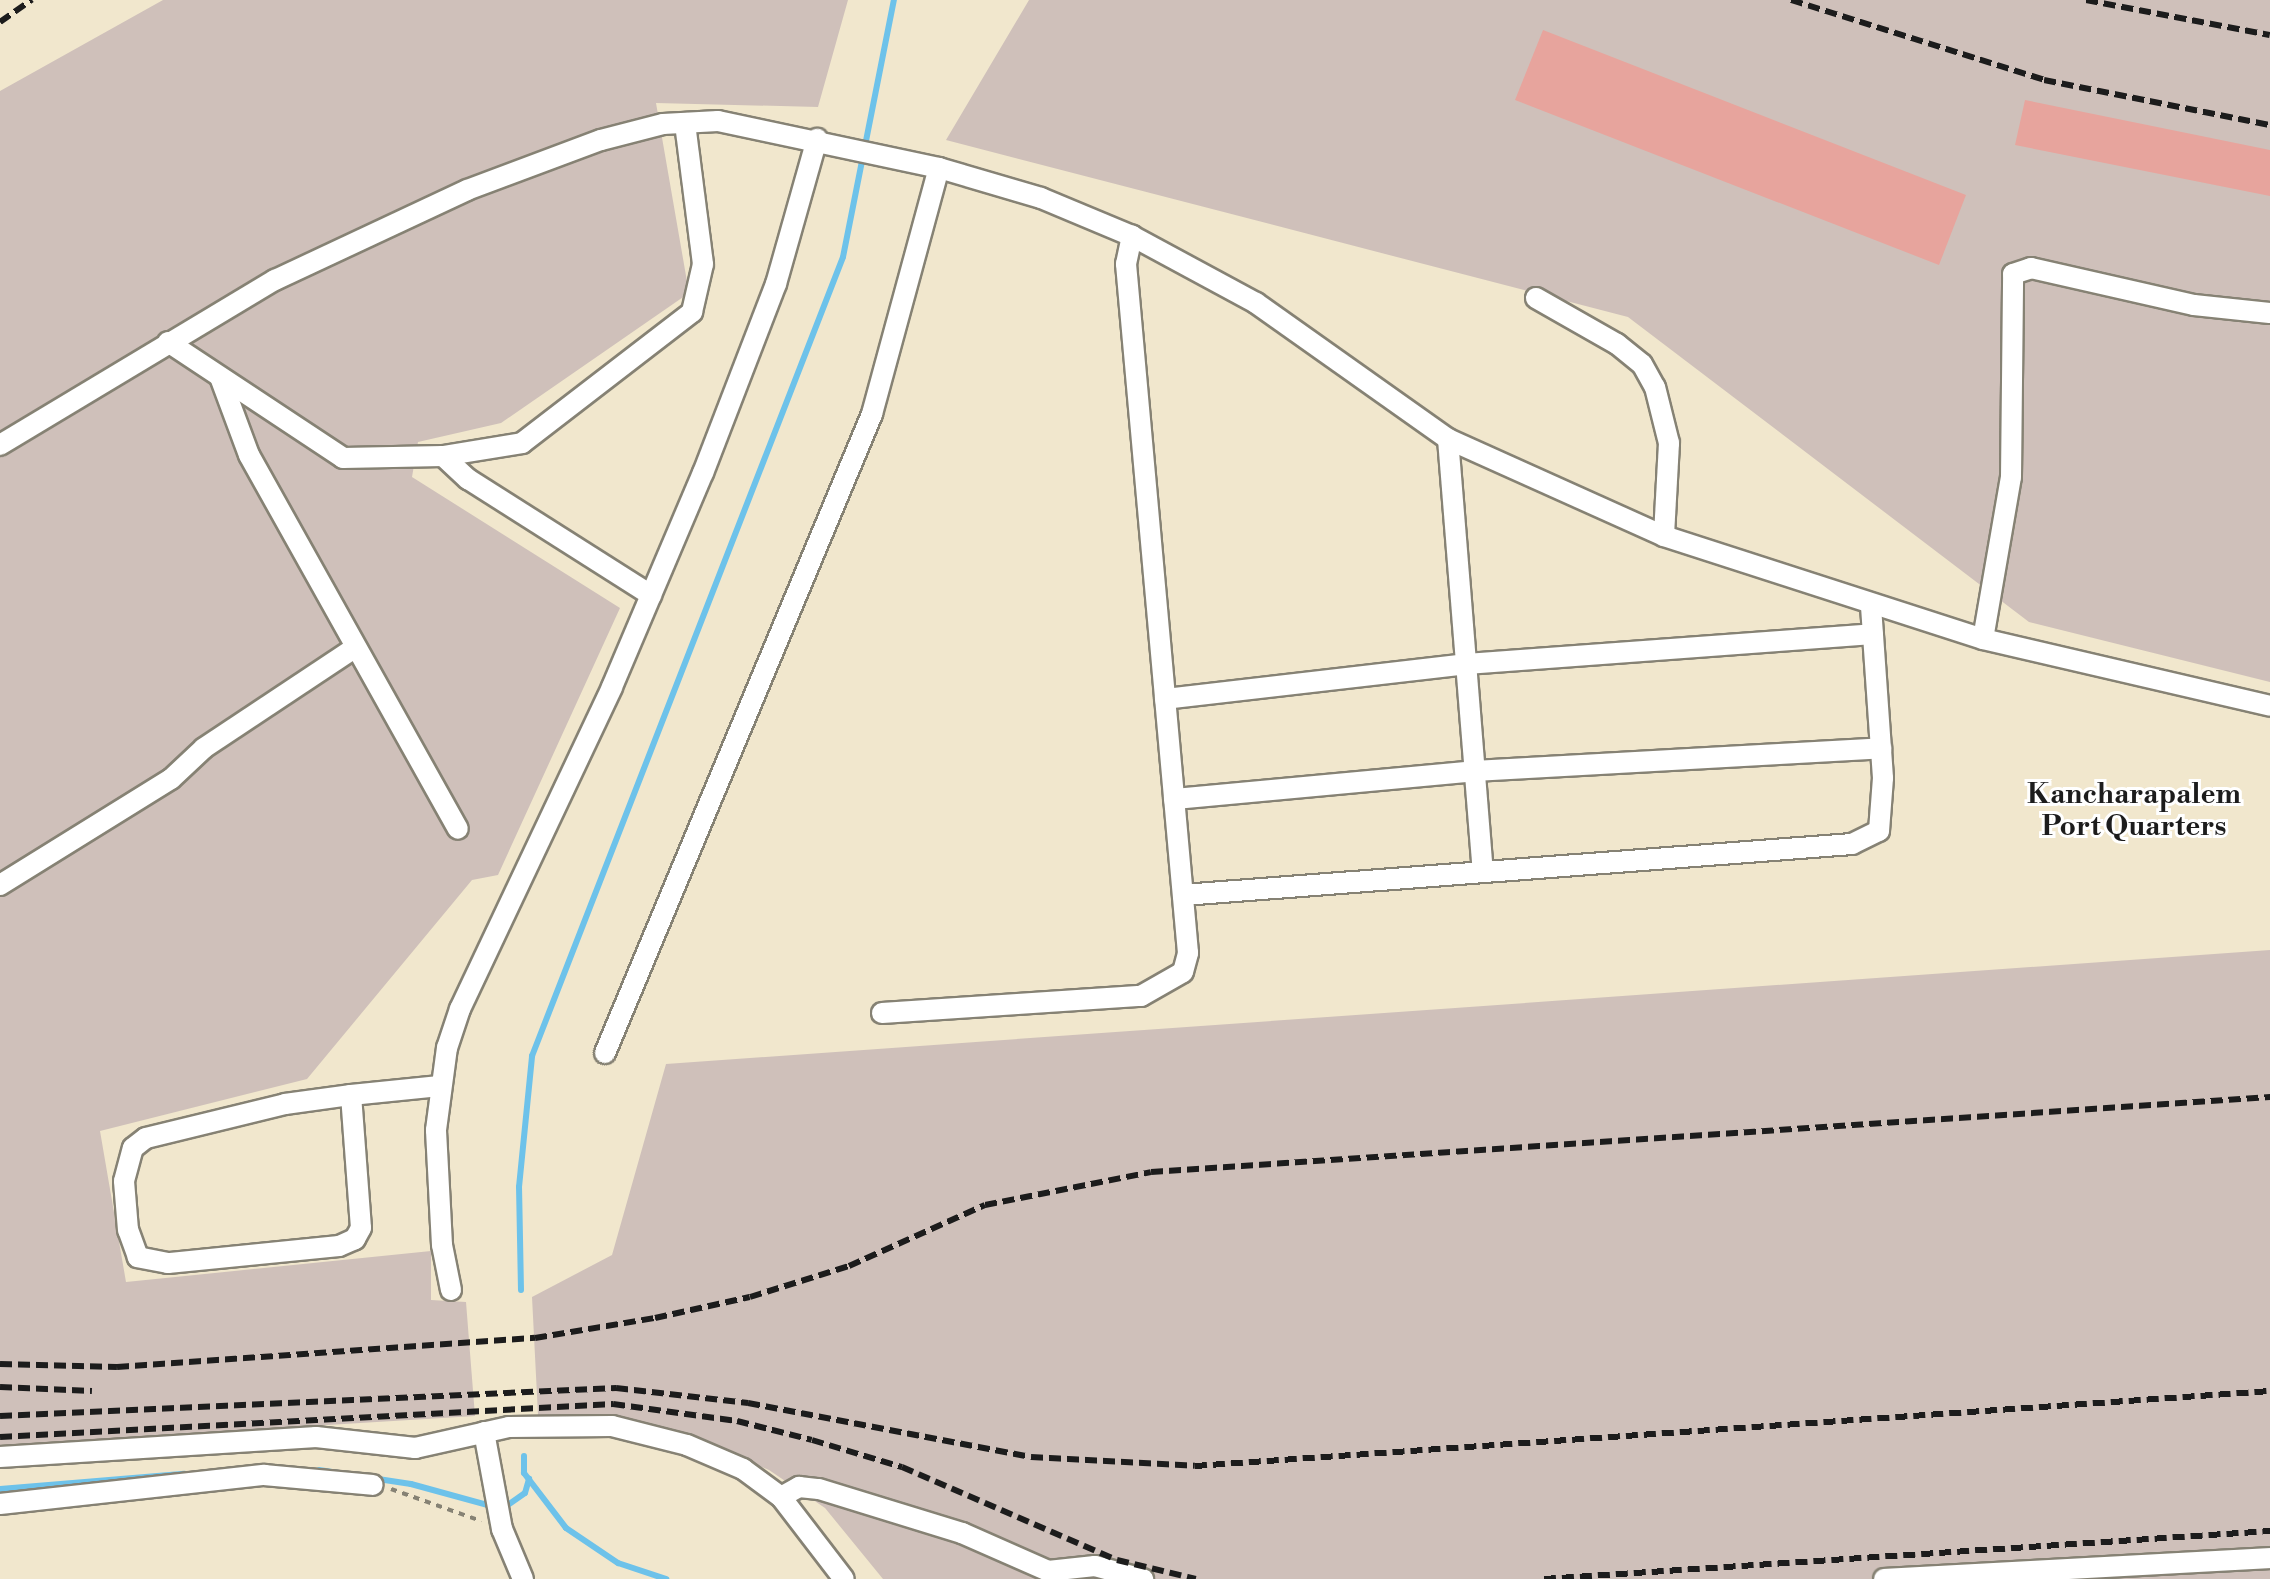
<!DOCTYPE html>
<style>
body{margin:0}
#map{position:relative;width:2270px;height:1579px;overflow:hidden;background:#f1e7cd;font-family:"Libre Bodoni",serif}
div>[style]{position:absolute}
.industrial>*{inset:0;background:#cfc0ba}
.stream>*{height:6px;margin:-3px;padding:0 3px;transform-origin:3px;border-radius:3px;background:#6dc2ea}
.building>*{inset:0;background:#e7a49d}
.path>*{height:4px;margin-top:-2px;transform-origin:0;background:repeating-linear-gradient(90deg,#868274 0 6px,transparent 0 12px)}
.roads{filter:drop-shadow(2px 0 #868274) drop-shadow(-2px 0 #868274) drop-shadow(0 2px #868274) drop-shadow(0 -2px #868274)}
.minor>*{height:20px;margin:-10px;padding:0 10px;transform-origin:10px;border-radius:10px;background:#fff}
.rail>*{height:6px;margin-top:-3px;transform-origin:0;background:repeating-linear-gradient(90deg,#1c1c1c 0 12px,transparent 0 18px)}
span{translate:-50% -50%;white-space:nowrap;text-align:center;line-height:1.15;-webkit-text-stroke:6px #fff;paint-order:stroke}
.neighbourhood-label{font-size:28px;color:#1c1c1c;font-weight:700}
</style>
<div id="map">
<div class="industrial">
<i style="clip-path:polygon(163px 0,848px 0,818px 107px,656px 103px,689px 293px,501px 423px,418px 442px,412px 477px,620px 608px,498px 875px,472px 880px,307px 1079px,100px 1131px,126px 1282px,431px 1251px,431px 1300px,466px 1302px,475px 1416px,0 1445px,0 91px)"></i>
<i style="clip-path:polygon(1029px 0,2270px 0,2270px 682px,2029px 622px,1628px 317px,946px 140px)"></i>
<i style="clip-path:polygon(2270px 950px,2270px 1579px,883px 1579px,825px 1508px,769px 1470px,709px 1445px,624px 1420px,538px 1415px,532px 1297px,612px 1255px,666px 1064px)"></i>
</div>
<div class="stream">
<i style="left:521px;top:1290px;width:103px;rotate:-91.1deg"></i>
<i style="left:519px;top:1187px;width:132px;rotate:-84.3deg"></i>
<i style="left:532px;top:1056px;width:857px;rotate:-68.73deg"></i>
<i style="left:843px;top:257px;width:262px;rotate:-78.8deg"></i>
<i style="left:524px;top:1456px;width:17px;rotate:90deg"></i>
<i style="left:524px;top:1473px;width:69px;rotate:52.6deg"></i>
<i style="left:566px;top:1528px;width:63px;rotate:33.9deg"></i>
<i style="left:618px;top:1563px;width:51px;rotate:18.4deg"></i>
<i style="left:319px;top:1470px;width:93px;rotate:8.7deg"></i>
<i style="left:411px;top:1484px;width:94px;rotate:15.4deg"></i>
<i style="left:502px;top:1509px;width:28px;rotate:-35deg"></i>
<i style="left:525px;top:1493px;width:15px;rotate:-74deg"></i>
<i style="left:0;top:1489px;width:185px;rotate:-4.7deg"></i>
</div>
<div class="building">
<i style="clip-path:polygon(1543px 30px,1966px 195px,1939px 265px,1515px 100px)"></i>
<i style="clip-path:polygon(2025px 100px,2270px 150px,2270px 196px,2015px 145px)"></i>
</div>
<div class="path">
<i style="left:391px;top:1489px;width:96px;rotate:19.6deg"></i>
</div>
<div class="roads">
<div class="minor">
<i style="left:1536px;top:298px;width:93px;rotate:29.6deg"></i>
<i style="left:1617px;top:344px;width:32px;rotate:39deg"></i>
<i style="left:1642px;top:364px;width:26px;rotate:61deg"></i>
<i style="left:1655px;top:387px;width:58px;rotate:76deg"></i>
<i style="left:1669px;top:443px;width:93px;rotate:93.1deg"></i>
<i style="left:168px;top:342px;width:210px;rotate:33.5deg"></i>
<i style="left:343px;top:458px;width:100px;rotate:-1.1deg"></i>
<i style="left:443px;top:456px;width:80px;rotate:-9.3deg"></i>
<i style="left:522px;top:443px;width:215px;rotate:-37.6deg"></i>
<i style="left:692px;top:312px;width:49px;rotate:-77.1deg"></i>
<i style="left:703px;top:264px;width:142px;rotate:-97.3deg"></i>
<i style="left:220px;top:377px;width:83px;rotate:69.6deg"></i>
<i style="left:249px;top:455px;width:428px;rotate:60.8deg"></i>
<i style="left:1448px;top:439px;width:434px;rotate:85.4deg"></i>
<i style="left:0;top:445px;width:321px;rotate:-31deg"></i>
<i style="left:275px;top:280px;width:212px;rotate:-25.1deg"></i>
<i style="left:467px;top:190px;width:143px;rotate:-20.5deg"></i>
<i style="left:601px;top:140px;width:64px;rotate:-14.5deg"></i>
<i style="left:663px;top:124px;width:55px;rotate:-3.1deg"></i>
<i style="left:718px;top:121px;width:226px;rotate:12deg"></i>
<i style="left:939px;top:168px;width:106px;rotate:16.4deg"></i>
<i style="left:1041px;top:198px;width:99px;rotate:22.7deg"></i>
<i style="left:1132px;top:236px;width:141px;rotate:28.4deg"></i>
<i style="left:1256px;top:303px;width:235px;rotate:35.3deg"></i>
<i style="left:1448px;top:439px;width:237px;rotate:24.2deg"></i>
<i style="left:1664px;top:536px;width:335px;rotate:17.9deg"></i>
<i style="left:1983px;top:639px;width:295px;rotate:13.1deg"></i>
<i style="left:443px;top:456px;width:34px;rotate:43deg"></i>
<i style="left:468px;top:479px;width:217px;rotate:32.4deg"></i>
<i style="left:1983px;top:639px;width:164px;rotate:-80.2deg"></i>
<i style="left:2011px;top:477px;width:203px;rotate:-89.4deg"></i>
<i style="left:2013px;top:274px;width:19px;rotate:-18deg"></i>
<i style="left:2031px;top:268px;width:167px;rotate:12.8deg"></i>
<i style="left:2194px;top:305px;width:76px;rotate:6deg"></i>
<i style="left:1165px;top:699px;width:303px;rotate:-6.6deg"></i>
<i style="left:1466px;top:664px;width:408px;rotate:-4.2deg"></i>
<i style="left:1174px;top:799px;width:302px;rotate:-5.3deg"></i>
<i style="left:1475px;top:771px;width:407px;rotate:-3.2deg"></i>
<i style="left:0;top:885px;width:201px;rotate:-31.8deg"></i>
<i style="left:171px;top:779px;width:45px;rotate:-43.2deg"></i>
<i style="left:204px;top:748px;width:182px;rotate:-33.6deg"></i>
<i style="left:1183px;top:895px;width:671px;rotate:-4.36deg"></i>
<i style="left:1852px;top:844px;width:30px;rotate:-26deg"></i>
<i style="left:1879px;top:831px;width:53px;rotate:-85.7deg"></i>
<i style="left:1883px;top:778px;width:171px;rotate:-94deg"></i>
<i style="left:882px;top:1013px;width:260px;rotate:-3.8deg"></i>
<i style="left:1141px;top:996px;width:48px;rotate:-29.7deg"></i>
<i style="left:1183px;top:972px;width:20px;rotate:-75deg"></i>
<i style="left:1188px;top:953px;width:692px;rotate:-95.14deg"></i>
<i style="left:1126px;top:264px;width:29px;rotate:-78deg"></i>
<i style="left:605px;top:1053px;width:693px;rotate:-67.32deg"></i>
<i style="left:872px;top:414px;width:255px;rotate:-74.8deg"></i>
<i style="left:351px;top:1095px;width:133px;rotate:85.7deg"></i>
<i style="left:361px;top:1228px;width:13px;rotate:119deg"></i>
<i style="left:355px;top:1239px;width:17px;rotate:156deg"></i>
<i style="left:339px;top:1246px;width:172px;rotate:174.3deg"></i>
<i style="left:168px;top:1263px;width:31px;rotate:-169deg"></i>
<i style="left:138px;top:1257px;width:29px;rotate:-110deg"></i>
<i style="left:128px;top:1230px;width:49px;rotate:-94.7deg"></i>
<i style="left:124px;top:1181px;width:34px;rotate:-75deg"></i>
<i style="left:133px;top:1148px;width:16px;rotate:-38deg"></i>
<i style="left:146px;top:1138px;width:143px;rotate:-13.7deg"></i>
<i style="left:285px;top:1104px;width:67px;rotate:-7.8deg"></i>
<i style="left:351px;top:1095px;width:89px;rotate:-5.8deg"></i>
<i style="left:451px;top:1290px;width:46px;rotate:-101.3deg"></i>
<i style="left:442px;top:1245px;width:115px;rotate:-93deg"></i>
<i style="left:436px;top:1130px;width:83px;rotate:-82.4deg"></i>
<i style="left:447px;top:1048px;width:41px;rotate:-71.6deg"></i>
<i style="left:460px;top:1009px;width:356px;rotate:-64.7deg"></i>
<i style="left:612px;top:687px;width:233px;rotate:-67deg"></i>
<i style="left:703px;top:473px;width:203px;rotate:-68.9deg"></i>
<i style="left:776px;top:284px;width:151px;rotate:-74.2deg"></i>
<i style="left:484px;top:1432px;width:99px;rotate:79.5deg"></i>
<i style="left:502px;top:1529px;width:54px;rotate:67.2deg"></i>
<i style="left:0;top:1457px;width:317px;rotate:-3.6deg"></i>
<i style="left:316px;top:1437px;width:100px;rotate:6.3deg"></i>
<i style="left:415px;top:1448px;width:96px;rotate:-12.6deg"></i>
<i style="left:509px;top:1427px;width:103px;rotate:-0.6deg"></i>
<i style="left:612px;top:1426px;width:77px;rotate:14.2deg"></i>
<i style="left:687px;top:1445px;width:61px;rotate:23.2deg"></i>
<i style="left:743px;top:1469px;width:47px;rotate:36.4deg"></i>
<i style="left:781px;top:1497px;width:103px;rotate:52.5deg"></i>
<i style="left:781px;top:1497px;width:21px;rotate:-29deg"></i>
<i style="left:799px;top:1487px;width:20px;rotate:6deg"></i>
<i style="left:819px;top:1489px;width:150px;rotate:17.1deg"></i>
<i style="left:962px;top:1533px;width:94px;rotate:23.8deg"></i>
<i style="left:1048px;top:1571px;width:47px;rotate:-6.1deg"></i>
<i style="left:1095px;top:1566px;width:50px;rotate:15.2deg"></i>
<i style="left:0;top:1504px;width:266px;rotate:-6.3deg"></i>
<i style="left:264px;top:1475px;width:109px;rotate:5.2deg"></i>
<i style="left:1884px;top:1579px;width:387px;rotate:-3.1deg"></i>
</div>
</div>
<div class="rail">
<i style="left:1791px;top:0;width:265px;rotate:17.5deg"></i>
<i style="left:2044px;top:80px;width:230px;rotate:11.3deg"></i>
<i style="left:2086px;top:0;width:187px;rotate:10.8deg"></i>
<i style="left:0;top:22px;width:39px;rotate:-35deg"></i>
<i style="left:0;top:1364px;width:117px;rotate:1.5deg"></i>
<i style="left:117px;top:1367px;width:419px;rotate:-4deg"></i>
<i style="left:535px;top:1338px;width:122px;rotate:-9.5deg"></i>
<i style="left:655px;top:1318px;width:97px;rotate:-12.5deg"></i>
<i style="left:750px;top:1297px;width:104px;rotate:-17.4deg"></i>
<i style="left:849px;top:1266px;width:149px;rotate:-24.2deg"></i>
<i style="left:985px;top:1205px;width:169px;rotate:-11.2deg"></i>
<i style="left:1151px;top:1172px;width:1122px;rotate:-3.83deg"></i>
<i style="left:0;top:1387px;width:92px;rotate:2.5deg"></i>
<i style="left:0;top:1416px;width:617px;rotate:-2.6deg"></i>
<i style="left:616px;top:1388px;width:133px;rotate:6.5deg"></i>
<i style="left:748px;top:1403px;width:288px;rotate:10.8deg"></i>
<i style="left:1031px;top:1457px;width:164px;rotate:3.1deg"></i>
<i style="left:1195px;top:1466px;width:1078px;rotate:-3.99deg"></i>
<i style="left:0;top:1437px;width:614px;rotate:-3.08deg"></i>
<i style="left:613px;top:1404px;width:125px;rotate:7.8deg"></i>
<i style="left:737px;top:1421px;width:77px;rotate:14.2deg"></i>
<i style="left:812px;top:1440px;width:94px;rotate:16.7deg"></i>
<i style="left:902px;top:1467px;width:234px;rotate:23.4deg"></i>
<i style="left:1117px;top:1560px;width:81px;rotate:13.5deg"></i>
<i style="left:1544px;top:1579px;width:728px;rotate:-3.78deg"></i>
</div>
<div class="neighbourhood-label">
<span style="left:2134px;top:811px">Kancharapalem<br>Port Quarters</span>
</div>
</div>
